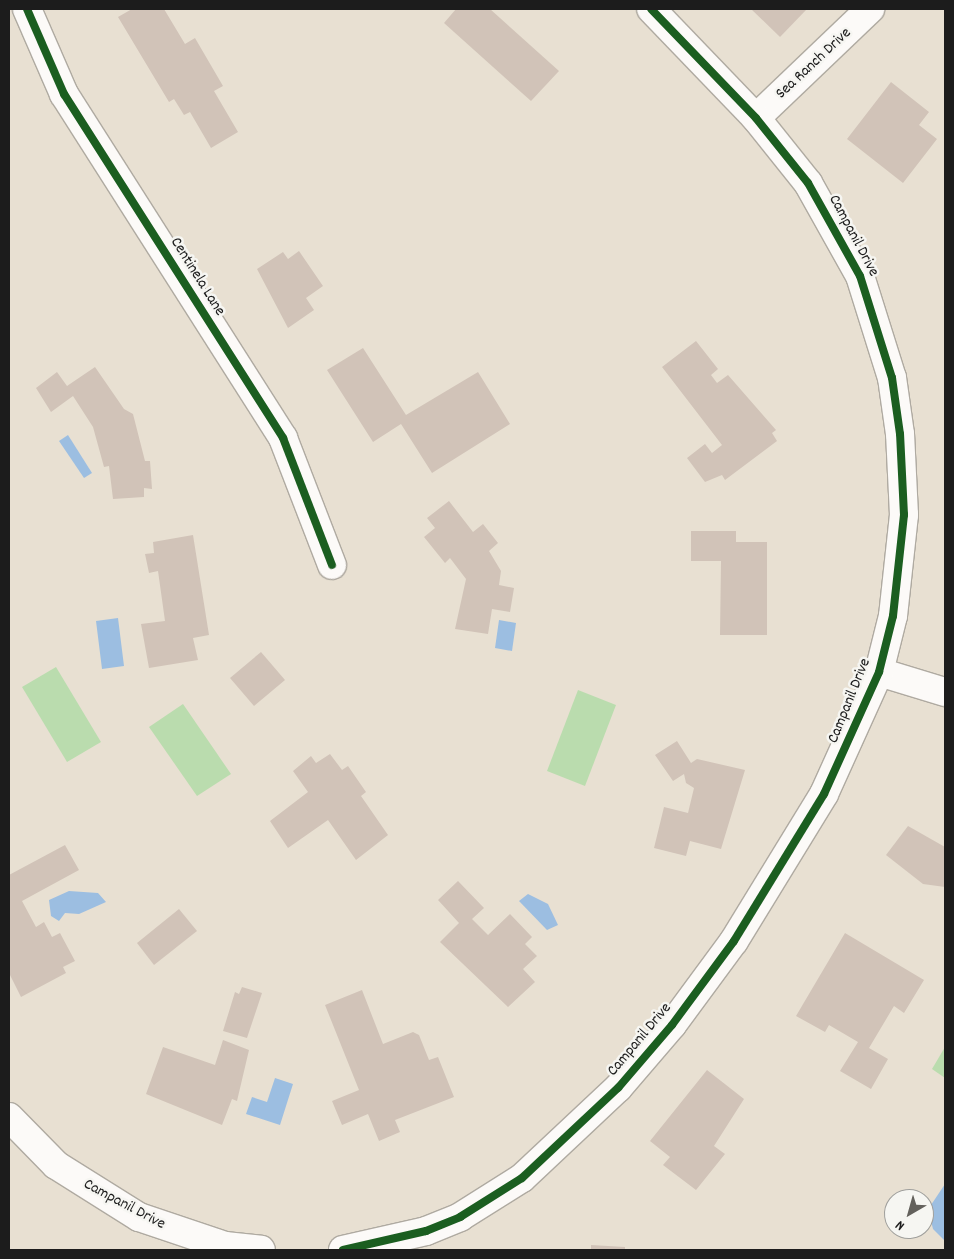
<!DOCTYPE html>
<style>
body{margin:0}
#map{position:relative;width:954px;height:1259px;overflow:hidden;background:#e8e0d2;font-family:Dekko,sans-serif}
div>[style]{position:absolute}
.green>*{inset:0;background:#badcae}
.water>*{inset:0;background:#9cbee1}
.building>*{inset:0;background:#d1c3b8}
.roads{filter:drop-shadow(1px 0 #afaaa1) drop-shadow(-1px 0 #afaaa1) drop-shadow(0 1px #afaaa1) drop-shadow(0 -1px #afaaa1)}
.minor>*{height:28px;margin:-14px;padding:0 14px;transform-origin:14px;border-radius:14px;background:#fcfaf8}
.cycleway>*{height:8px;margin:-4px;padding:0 4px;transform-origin:4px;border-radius:4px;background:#1b5e20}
span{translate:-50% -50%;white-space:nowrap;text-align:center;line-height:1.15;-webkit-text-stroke:5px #f6f6f2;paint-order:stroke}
.street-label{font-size:16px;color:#1c1c1c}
.frame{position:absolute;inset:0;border:10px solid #1c1c1c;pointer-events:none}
.north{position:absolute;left:884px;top:1189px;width:50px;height:50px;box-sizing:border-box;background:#f6f6f2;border:1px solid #9f9f9c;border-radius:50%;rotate:218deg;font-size:14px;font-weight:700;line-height:20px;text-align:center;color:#1c1c1c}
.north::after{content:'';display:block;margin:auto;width:18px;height:22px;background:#63615c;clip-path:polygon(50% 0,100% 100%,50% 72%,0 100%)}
</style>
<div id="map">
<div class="green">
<i style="clip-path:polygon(56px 667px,101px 742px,67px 762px,22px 687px)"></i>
<i style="clip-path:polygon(578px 690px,616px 705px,585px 786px,547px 771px)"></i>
<i style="clip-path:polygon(183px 704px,231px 774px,197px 796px,149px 727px)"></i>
<i style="clip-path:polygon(945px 1047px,945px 1078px,932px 1069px)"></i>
</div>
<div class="water">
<i style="clip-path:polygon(68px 435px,92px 473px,84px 478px,59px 441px)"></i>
<i style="clip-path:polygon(118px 618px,124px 666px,102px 669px,96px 621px)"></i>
<i style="clip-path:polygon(499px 620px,516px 623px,512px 651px,495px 648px)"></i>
<i style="clip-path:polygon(69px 891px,98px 893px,106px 902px,79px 914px,65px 913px,59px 921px,51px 916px,49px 900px)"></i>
<i style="clip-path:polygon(528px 894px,548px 904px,558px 925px,547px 930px,519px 901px)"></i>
<i style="clip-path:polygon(275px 1078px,293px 1084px,280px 1125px,246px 1114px,252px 1097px,267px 1102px)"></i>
<i style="clip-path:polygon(945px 1184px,945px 1241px,933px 1229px,930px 1217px,931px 1205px)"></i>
</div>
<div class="building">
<i style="clip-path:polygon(132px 9px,164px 9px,185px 44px,195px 38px,223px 86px,214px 91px,238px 132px,211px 148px,190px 112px,184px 115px,174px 99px,169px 102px,118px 17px)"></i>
<i style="clip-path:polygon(456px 9px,490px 9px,559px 71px,531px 101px,444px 23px)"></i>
<i style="clip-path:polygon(751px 9px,807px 9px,780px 37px)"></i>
<i style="clip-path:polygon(891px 82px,929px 112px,919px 125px,937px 139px,903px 183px,847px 139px)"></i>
<i style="clip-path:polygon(299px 251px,323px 286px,306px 298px,314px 310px,288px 328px,257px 269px,283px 252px,288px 259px)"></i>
<i style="clip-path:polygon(696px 341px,718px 369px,711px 375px,717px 383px,728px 375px,776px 430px,772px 433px,777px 441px,725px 480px,722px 475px,705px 482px,687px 458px,705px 444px,712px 453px,722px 445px,662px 367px)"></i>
<i style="clip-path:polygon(363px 348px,406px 415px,478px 372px,510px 424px,432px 473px,401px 424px,373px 442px,327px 370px)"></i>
<i style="clip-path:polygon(95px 367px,124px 409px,133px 414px,145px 461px,150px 461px,152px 489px,144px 488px,144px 497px,113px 499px,109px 466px,104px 467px,93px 427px,73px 396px,51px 412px,36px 388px,57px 372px,67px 386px)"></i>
<i style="clip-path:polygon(449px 501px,473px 532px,483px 524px,498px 543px,489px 551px,501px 571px,499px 585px,514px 588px,510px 612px,492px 609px,488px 634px,455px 629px,466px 579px,450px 558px,445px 563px,424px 537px,435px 528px,427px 518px)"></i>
<i style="clip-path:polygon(691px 531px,736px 531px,736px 542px,767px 542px,767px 635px,720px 635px,721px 561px,691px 561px)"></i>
<i style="clip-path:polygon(193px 535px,209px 635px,193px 638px,198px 660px,149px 668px,141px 624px,165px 621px,158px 571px,149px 573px,145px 554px,154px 553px,153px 542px)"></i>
<i style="clip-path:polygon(261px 652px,285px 680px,254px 706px,230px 678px)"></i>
<i style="clip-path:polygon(677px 741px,691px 763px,697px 759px,745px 770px,721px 849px,690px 841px,686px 856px,654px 848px,664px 807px,688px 813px,694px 788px,686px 783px,684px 774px,673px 781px,655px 755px)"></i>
<i style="clip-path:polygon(330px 754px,342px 770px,348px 766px,366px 792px,361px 796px,388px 835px,356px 860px,328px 820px,288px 848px,270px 821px,308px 792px,293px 771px,311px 756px,316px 763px)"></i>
<i style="clip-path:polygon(908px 826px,945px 847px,945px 887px,923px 884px,886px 855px)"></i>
<i style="clip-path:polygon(65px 845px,79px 870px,22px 901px,36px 927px,44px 922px,52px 937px,60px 933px,75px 961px,63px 967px,66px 973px,21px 997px,9px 973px,9px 875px)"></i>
<i style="clip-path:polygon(458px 881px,484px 908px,472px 919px,488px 935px,510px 914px,532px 937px,525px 944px,537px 956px,523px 969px,535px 982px,508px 1007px,440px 942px,459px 923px,438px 900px)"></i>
<i style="clip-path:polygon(179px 909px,197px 931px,154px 965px,137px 943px)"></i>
<i style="clip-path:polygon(845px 933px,924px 980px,904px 1013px,894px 1006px,869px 1048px,888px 1059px,871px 1089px,840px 1071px,858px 1042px,829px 1025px,825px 1032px,796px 1016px)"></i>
<i style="clip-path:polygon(242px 987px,262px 993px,247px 1038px,223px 1031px,235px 992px,239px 994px)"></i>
<i style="clip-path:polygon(362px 990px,383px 1044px,413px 1032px,419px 1035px,429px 1060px,438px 1057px,454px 1097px,395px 1120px,400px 1132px,379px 1141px,368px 1114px,342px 1125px,332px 1101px,359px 1090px,325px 1005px)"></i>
<i style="clip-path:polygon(223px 1040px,249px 1050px,237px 1101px,232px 1099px,222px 1125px,146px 1094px,163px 1047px,215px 1065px)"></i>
<i style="clip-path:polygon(707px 1070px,744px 1099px,714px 1146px,725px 1154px,696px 1190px,663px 1165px,670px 1157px,650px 1141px)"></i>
<i style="clip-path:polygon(591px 1245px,625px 1247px,625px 1250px,591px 1250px)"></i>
</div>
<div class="roads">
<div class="minor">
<i style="left:27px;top:9px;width:93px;rotate:66.5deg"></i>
<i style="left:64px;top:94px;width:408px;rotate:57.5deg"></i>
<i style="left:283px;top:438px;width:136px;rotate:68.9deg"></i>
<i style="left:756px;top:118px;width:158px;rotate:-43.7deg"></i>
<i style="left:879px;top:672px;width:69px;rotate:16.9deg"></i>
<i style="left:9px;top:1117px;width:67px;rotate:45.6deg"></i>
<i style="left:56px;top:1165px;width:98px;rotate:32.1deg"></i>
<i style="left:139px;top:1217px;width:91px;rotate:18.6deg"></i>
<i style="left:225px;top:1246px;width:36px;rotate:6deg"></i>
<i style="left:343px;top:1250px;width:85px;rotate:-12.9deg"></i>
<i style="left:426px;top:1231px;width:37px;rotate:-22deg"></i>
<i style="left:460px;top:1217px;width:73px;rotate:-32.2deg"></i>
<i style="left:522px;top:1178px;width:132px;rotate:-43.2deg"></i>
<i style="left:618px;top:1088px;width:83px;rotate:-49.4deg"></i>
<i style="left:672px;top:1025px;width:104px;rotate:-53.6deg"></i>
<i style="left:734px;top:941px;width:172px;rotate:-58.5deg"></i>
<i style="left:824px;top:794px;width:134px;rotate:-65.7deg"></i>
<i style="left:879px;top:672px;width:58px;rotate:-76deg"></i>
<i style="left:893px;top:616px;width:102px;rotate:-83.8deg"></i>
<i style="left:904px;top:515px;width:81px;rotate:-92.8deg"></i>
<i style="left:900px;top:434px;width:57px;rotate:-98.1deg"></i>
<i style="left:892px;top:378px;width:107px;rotate:-107.4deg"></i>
<i style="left:860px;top:276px;width:107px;rotate:-119.2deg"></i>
<i style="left:808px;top:183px;width:83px;rotate:-128.7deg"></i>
<i style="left:756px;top:118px;width:151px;rotate:-133.9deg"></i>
</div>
</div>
<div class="cycleway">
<i style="left:27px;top:9px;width:93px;rotate:66.5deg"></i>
<i style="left:64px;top:94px;width:408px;rotate:57.5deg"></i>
<i style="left:283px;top:438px;width:136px;rotate:68.9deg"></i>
<i style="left:343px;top:1250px;width:85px;rotate:-12.9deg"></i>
<i style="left:426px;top:1231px;width:37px;rotate:-22deg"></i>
<i style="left:460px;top:1217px;width:73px;rotate:-32.2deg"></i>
<i style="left:522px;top:1178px;width:132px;rotate:-43.2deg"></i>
<i style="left:618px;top:1088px;width:83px;rotate:-49.4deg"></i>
<i style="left:672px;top:1025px;width:104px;rotate:-53.6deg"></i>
<i style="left:734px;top:941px;width:172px;rotate:-58.5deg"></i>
<i style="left:824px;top:794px;width:134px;rotate:-65.7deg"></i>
<i style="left:879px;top:672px;width:58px;rotate:-76deg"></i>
<i style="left:893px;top:616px;width:102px;rotate:-83.8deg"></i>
<i style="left:904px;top:515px;width:81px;rotate:-92.8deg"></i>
<i style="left:900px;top:434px;width:57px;rotate:-98.1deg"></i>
<i style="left:892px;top:378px;width:107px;rotate:-107.4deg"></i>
<i style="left:860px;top:276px;width:107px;rotate:-119.2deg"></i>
<i style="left:808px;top:183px;width:83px;rotate:-128.7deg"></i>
<i style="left:756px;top:118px;width:151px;rotate:-133.9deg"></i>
</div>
<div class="street-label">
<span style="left:814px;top:64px;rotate:-43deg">Sea Ranch Drive</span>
<span style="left:853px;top:236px;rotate:62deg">Campanil Drive</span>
<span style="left:197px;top:277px;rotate:58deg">Centinela Lane</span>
<span style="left:850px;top:701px;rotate:-68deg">Campanil Drive</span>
<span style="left:640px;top:1040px;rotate:-50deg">Campanil Drive</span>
<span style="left:124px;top:1205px;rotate:28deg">Campanil Drive</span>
</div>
<div class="frame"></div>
<div class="north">N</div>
</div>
